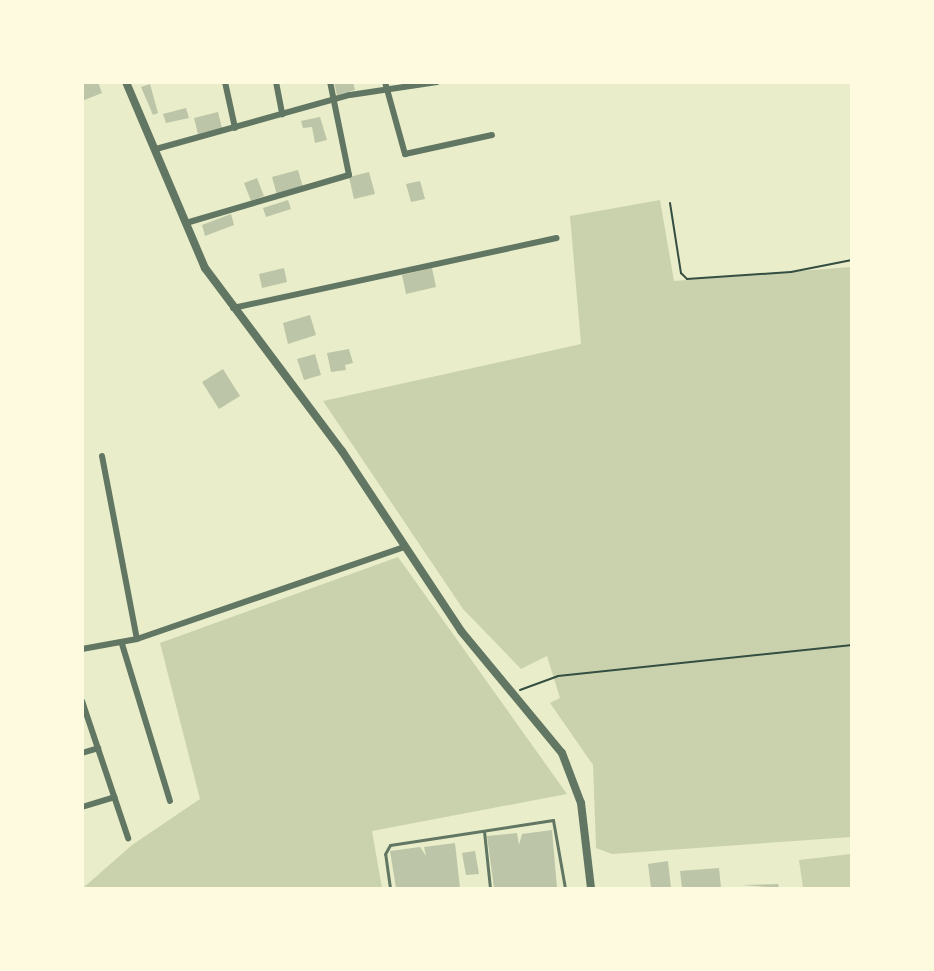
<!DOCTYPE html>
<style>
body{margin:0}
#map{position:relative;width:934px;height:971px;overflow:hidden;background:#e9edc9;font-family:Rubik,sans-serif}
div>[style]{position:absolute}
.green>*{inset:0;background:#cad2ad}
.building>*{inset:0;background:#bcc5a7}
.path>*{height:2px;margin:-1px;padding:0 1px;transform-origin:1px;border-radius:1px;background:#344e41}
.service>*{height:3px;margin:-1.5px;padding:0 1.5px;transform-origin:1.5px;border-radius:1.5px;background:#617663}
.minor>*{height:6px;margin:-3px;padding:0 3px;transform-origin:3px;border-radius:3px;background:#617663}
.tertiary>*{height:8px;margin:-4px;padding:0 4px;transform-origin:4px;border-radius:4px;background:#617663}
span{translate:-50% -50%;white-space:nowrap;text-align:center;line-height:1.15;-webkit-text-stroke:6px #fefae0;paint-order:stroke}
.frame{position:absolute;inset:0;border:84px solid #fefae0;pointer-events:none}
</style>
<div id="map">
<div class="green">
<i style="clip-path:polygon(660px 200px,674px 281px,851px 267px,851px 837px,612px 854px,596px 848px,593px 765px,550px 703px,560px 698px,547px 656px,521px 669px,463px 609px,323px 401px,581px 344px,570px 216px)"></i>
<i style="clip-path:polygon(398px 557px,567px 794px,372px 831px,382px 888px,83px 888px,132px 845px,200px 799px,160px 643px)"></i>
<i style="clip-path:polygon(851px 854px,851px 888px,803px 888px,799px 860px)"></i>
</div>
<div class="building">
<i style="clip-path:polygon(82px 82px,98px 82px,102px 93px,82px 101px)"></i>
<i style="clip-path:polygon(334px 82px,353px 82px,355px 90px,337px 95px)"></i>
<i style="clip-path:polygon(150px 84px,158px 113px,153px 115px,141px 87px)"></i>
<i style="clip-path:polygon(186px 108px,189px 118px,166px 123px,163px 114px)"></i>
<i style="clip-path:polygon(218px 112px,222px 128px,198px 134px,194px 118px)"></i>
<i style="clip-path:polygon(320px 117px,327px 140px,315px 143px,312px 127px,303px 128px,301px 121px)"></i>
<i style="clip-path:polygon(298px 170px,303px 187px,277px 195px,272px 177px)"></i>
<i style="clip-path:polygon(369px 172px,375px 194px,354px 199px,349px 177px)"></i>
<i style="clip-path:polygon(257px 178px,264px 196px,251px 201px,244px 183px)"></i>
<i style="clip-path:polygon(420px 181px,425px 199px,411px 202px,406px 184px)"></i>
<i style="clip-path:polygon(288px 200px,291px 209px,266px 217px,263px 208px)"></i>
<i style="clip-path:polygon(231px 214px,234px 225px,205px 236px,202px 225px)"></i>
<i style="clip-path:polygon(284px 268px,287px 282px,262px 288px,259px 274px)"></i>
<i style="clip-path:polygon(432px 268px,436px 287px,406px 294px,402px 275px)"></i>
<i style="clip-path:polygon(310px 315px,316px 335px,288px 344px,283px 323px)"></i>
<i style="clip-path:polygon(349px 349px,353px 363px,345px 365px,346px 370px,331px 372px,327px 353px)"></i>
<i style="clip-path:polygon(315px 354px,321px 375px,304px 380px,297px 359px)"></i>
<i style="clip-path:polygon(223px 369px,240px 396px,219px 409px,202px 382px)"></i>
<i style="clip-path:polygon(552px 830px,557px 888px,494px 888px,487px 836px,517px 833px,519px 845px,522px 834px)"></i>
<i style="clip-path:polygon(455px 843px,460px 888px,396px 888px,390px 851px,420px 847px,426px 856px,424px 847px)"></i>
<i style="clip-path:polygon(475px 851px,479px 874px,466px 875px,462px 853px)"></i>
<i style="clip-path:polygon(668px 861px,671px 888px,651px 888px,648px 864px)"></i>
<i style="clip-path:polygon(719px 868px,721px 888px,682px 888px,680px 871px)"></i>
<i style="clip-path:polygon(778px 884px,779px 888px,742px 885px)"></i>
</div>
<div class="path">
<i style="left:670px;top:203px;width:71px;rotate:81.1deg"></i>
<i style="left:681px;top:273px;width:8px;rotate:45deg"></i>
<i style="left:687px;top:279px;width:104px;rotate:-3.9deg"></i>
<i style="left:791px;top:272px;width:62px;rotate:-11.1deg"></i>
<i style="left:520px;top:690px;width:40px;rotate:-20.2deg"></i>
<i style="left:558px;top:676px;width:296px;rotate:-6deg"></i>
</div>
<div class="service">
<i style="left:484px;top:831px;width:57px;rotate:84deg"></i>
<i style="left:390px;top:888px;width:34px;rotate:-98deg"></i>
<i style="left:385px;top:854px;width:10px;rotate:-61deg"></i>
<i style="left:390px;top:845px;width:165px;rotate:-8.7deg"></i>
<i style="left:553px;top:820px;width:69px;rotate:80deg"></i>
</div>
<div class="minor">
<i style="left:225px;top:82px;width:47px;rotate:77.7deg"></i>
<i style="left:276px;top:82px;width:33px;rotate:79deg"></i>
<i style="left:385px;top:82px;width:75px;rotate:74.5deg"></i>
<i style="left:405px;top:154px;width:89px;rotate:-12.3deg"></i>
<i style="left:156px;top:149px;width:201px;rotate:-15.6deg"></i>
<i style="left:350px;top:95px;width:88px;rotate:-8.5deg"></i>
<i style="left:186px;top:223px;width:170px;rotate:-16.4deg"></i>
<i style="left:349px;top:175px;width:95px;rotate:-101.5deg"></i>
<i style="left:233px;top:308px;width:331px;rotate:-12.2deg"></i>
<i style="left:102px;top:456px;width:186px;rotate:79.2deg"></i>
<i style="left:137px;top:639px;width:280px;rotate:-19deg"></i>
<i style="left:122px;top:644px;width:164px;rotate:73deg"></i>
<i style="left:82px;top:649px;width:56px;rotate:-10.3deg"></i>
<i style="left:82px;top:701px;width:145px;rotate:71.4deg"></i>
<i style="left:82px;top:753px;width:17px;rotate:-17deg"></i>
<i style="left:82px;top:807px;width:34px;rotate:-17deg"></i>
</div>
<div class="tertiary">
<i style="left:126px;top:82px;width:202px;rotate:67deg"></i>
<i style="left:205px;top:268px;width:229px;rotate:53.2deg"></i>
<i style="left:342px;top:451px;width:216px;rotate:56.5deg"></i>
<i style="left:461px;top:631px;width:158px;rotate:50.4deg"></i>
<i style="left:562px;top:753px;width:53px;rotate:69.2deg"></i>
<i style="left:581px;top:803px;width:86px;rotate:83.3deg"></i>
</div>
<div class="frame"></div>
</div>
